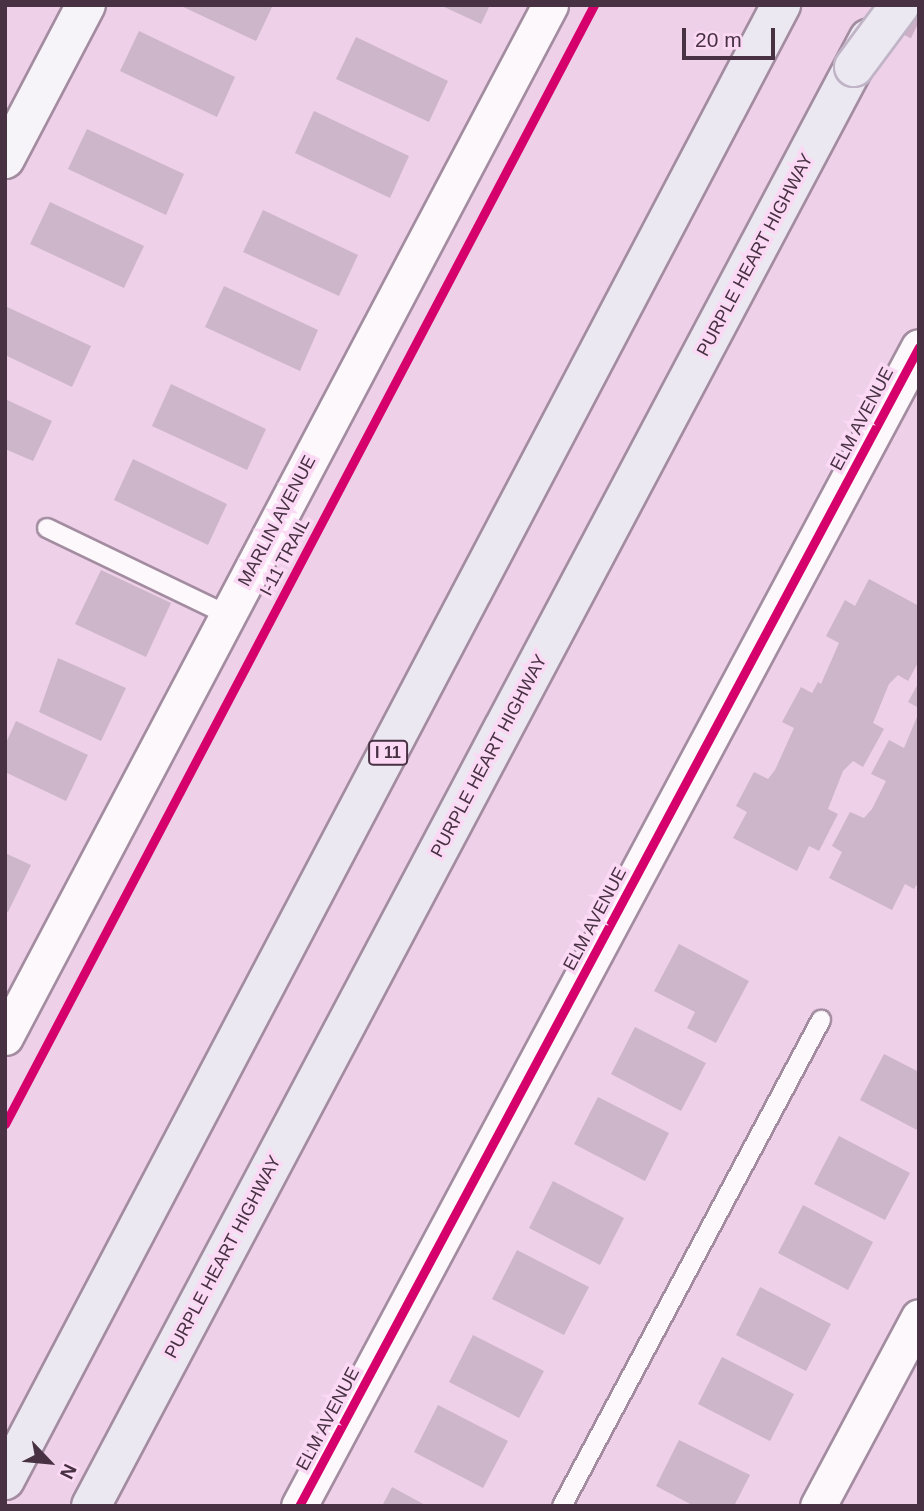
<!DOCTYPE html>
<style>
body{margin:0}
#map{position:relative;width:924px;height:1511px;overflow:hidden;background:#eed0e9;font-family:Helvetica,sans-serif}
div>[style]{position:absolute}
.building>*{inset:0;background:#cdb6c9}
.secondary-tunnel>*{height:38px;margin-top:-19px;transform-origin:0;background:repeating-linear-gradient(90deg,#cdb0c8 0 38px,transparent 0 57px)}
.roads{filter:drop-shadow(2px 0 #a38ca0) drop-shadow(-2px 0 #a38ca0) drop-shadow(0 2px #a38ca0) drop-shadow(0 -2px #a38ca0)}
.lane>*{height:18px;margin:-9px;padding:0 9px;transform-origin:9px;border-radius:9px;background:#fcf8fc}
.street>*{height:35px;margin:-17.5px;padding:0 17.5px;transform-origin:17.5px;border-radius:17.5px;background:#fcf8fc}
.secondary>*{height:38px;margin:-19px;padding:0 19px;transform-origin:19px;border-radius:19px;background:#f7f4f9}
.highway>*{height:38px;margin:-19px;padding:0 19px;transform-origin:19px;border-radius:19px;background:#ebe8f2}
.bridges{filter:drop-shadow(2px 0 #c1b4c7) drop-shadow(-2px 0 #c1b4c7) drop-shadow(0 2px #c1b4c7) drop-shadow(0 -2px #c1b4c7)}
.highway-bridge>*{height:38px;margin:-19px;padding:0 19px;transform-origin:19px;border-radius:19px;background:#ebe8f2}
.cycleway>*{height:9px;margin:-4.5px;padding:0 4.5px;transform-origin:4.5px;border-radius:4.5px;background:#d6006c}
span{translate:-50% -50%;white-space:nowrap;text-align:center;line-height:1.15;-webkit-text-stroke:7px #fbd9f4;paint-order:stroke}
.shield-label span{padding:2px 5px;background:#fbd9f4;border:2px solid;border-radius:5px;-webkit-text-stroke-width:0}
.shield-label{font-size:16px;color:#473143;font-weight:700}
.street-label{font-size:18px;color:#473143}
.frame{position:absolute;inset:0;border:7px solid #473143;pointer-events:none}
.north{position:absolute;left:14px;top:1427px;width:70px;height:70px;-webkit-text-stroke:5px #fbd9f4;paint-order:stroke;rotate:116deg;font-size:19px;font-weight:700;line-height:28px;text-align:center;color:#473143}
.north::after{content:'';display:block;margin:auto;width:24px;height:32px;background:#473143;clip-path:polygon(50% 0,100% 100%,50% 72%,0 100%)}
.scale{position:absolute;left:682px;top:28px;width:93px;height:32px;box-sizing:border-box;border:4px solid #473143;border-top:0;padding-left:9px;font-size:21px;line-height:24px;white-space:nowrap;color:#473143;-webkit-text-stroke:5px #fbd9f4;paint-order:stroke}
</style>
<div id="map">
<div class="building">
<i style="clip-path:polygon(179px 5px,273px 5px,256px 41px)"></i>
<i style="clip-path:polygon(440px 5px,490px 5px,481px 24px)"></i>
<i style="clip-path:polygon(139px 31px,235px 77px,217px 117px,120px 71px)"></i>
<i style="clip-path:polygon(356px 37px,448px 81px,429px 122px,336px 79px)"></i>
<i style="clip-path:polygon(314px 111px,409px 156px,390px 198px,295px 153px)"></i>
<i style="clip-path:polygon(87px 129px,184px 174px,166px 215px,68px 169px)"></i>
<i style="clip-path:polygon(50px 202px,144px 246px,124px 288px,30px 244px)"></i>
<i style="clip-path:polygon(263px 210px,358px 255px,339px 296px,243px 252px)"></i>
<i style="clip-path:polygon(224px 286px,318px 330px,300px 371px,205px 327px)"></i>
<i style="clip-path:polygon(5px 306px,91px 346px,72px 387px,5px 355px)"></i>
<i style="clip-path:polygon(171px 384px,266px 429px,247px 470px,152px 426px)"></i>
<i style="clip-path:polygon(5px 399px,52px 421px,33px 461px,5px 449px)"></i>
<i style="clip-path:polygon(133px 459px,227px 504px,208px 545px,114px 500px)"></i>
<i style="clip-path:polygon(101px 570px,171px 603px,146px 657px,75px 624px)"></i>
<i style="clip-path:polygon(869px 579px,919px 606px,919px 661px,908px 681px,898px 675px,889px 684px,873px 723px,884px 729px,863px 767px,853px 761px,843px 771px,828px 809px,838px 814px,819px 851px,809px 846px,797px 871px,733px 838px,747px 812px,736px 806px,754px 772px,768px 779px,775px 770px,794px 728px,782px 722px,801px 687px,812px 693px,818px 682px,821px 684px,839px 643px,826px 636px,845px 600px,855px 606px)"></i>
<i style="clip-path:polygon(58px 658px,126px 688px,101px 741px,39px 712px)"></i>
<i style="clip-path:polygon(919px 682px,919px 708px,908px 702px)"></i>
<i style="clip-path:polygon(919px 712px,919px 881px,914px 889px,905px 884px,892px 910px,829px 878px,842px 852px,832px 846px,850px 812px,864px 818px,872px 809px,886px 781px,871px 774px,889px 740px,904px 748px)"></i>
<i style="clip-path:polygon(16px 721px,88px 755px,66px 801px,5px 772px,5px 745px)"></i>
<i style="clip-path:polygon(5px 853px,31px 865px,8px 912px,5px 911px)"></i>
<i style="clip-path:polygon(679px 944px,749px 981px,716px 1043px,687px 1028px,695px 1012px,654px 991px)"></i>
<i style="clip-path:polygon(635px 1027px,706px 1063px,681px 1111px,611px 1074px)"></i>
<i style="clip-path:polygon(884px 1054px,919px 1072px,919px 1131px,860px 1100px)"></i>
<i style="clip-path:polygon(598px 1097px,669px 1133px,645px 1181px,574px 1144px)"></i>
<i style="clip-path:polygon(839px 1136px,910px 1173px,885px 1220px,814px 1184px)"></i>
<i style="clip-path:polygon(553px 1181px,624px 1218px,600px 1265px,529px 1228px)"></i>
<i style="clip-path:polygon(803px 1205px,873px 1242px,848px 1290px,778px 1253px)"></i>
<i style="clip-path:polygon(517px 1250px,589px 1287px,564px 1335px,492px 1299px)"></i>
<i style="clip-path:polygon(760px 1287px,831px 1324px,806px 1371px,736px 1335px)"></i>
<i style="clip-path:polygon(473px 1335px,544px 1371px,519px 1418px,449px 1382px)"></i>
<i style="clip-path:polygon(722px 1357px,794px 1394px,770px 1441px,698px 1404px)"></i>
<i style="clip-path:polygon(438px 1405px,508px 1441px,483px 1488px,414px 1452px)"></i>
<i style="clip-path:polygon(679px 1440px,750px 1475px,734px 1506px,694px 1506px,656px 1486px)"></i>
<i style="clip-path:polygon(392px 1487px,427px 1506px,382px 1506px)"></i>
</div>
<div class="secondary-tunnel">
<i style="left:886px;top:5px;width:37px;rotate:26deg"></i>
</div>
<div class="roads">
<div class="lane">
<i style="left:47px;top:528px;width:201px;rotate:25.7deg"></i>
<i style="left:562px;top:1506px;width:551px;rotate:-61.95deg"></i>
</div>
<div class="street">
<i style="left:5px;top:1037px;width:1167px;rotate:-62.16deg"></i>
<i style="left:299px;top:1506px;width:1314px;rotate:-61.86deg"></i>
<i style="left:818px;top:1506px;width:214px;rotate:-61.9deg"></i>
</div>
<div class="secondary">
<i style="left:5px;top:159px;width:174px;rotate:-62.3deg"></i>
</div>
<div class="highway">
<i style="left:5px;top:1480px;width:1667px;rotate:-62.25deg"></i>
<i style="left:91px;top:1506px;width:1661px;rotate:-62.08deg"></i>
</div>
</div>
<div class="bridges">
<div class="highway-bridge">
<i style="left:854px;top:67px;width:77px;rotate:-53.4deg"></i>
</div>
</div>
<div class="cycleway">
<i style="left:5px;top:1124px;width:1265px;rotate:-62.24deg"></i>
<i style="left:299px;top:1506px;width:1314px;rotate:-61.86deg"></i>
</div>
<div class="shield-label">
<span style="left:388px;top:753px">I 11</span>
</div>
<div class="street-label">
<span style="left:755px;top:255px;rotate:-62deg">PURPLE HEART HIGHWAY</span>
<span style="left:862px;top:419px;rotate:-62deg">ELM AVENUE</span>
<span style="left:277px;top:521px;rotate:-62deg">MARLIN AVENUE</span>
<span style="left:285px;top:557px;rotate:-62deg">I-11 TRAIL</span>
<span style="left:489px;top:756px;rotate:-62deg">PURPLE HEART HIGHWAY</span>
<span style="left:595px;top:919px;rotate:-62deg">ELM AVENUE</span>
<span style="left:223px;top:1257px;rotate:-62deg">PURPLE HEART HIGHWAY</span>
<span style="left:328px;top:1419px;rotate:-62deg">ELM AVENUE</span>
</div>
<div class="frame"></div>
<div class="north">N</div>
<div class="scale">20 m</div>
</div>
